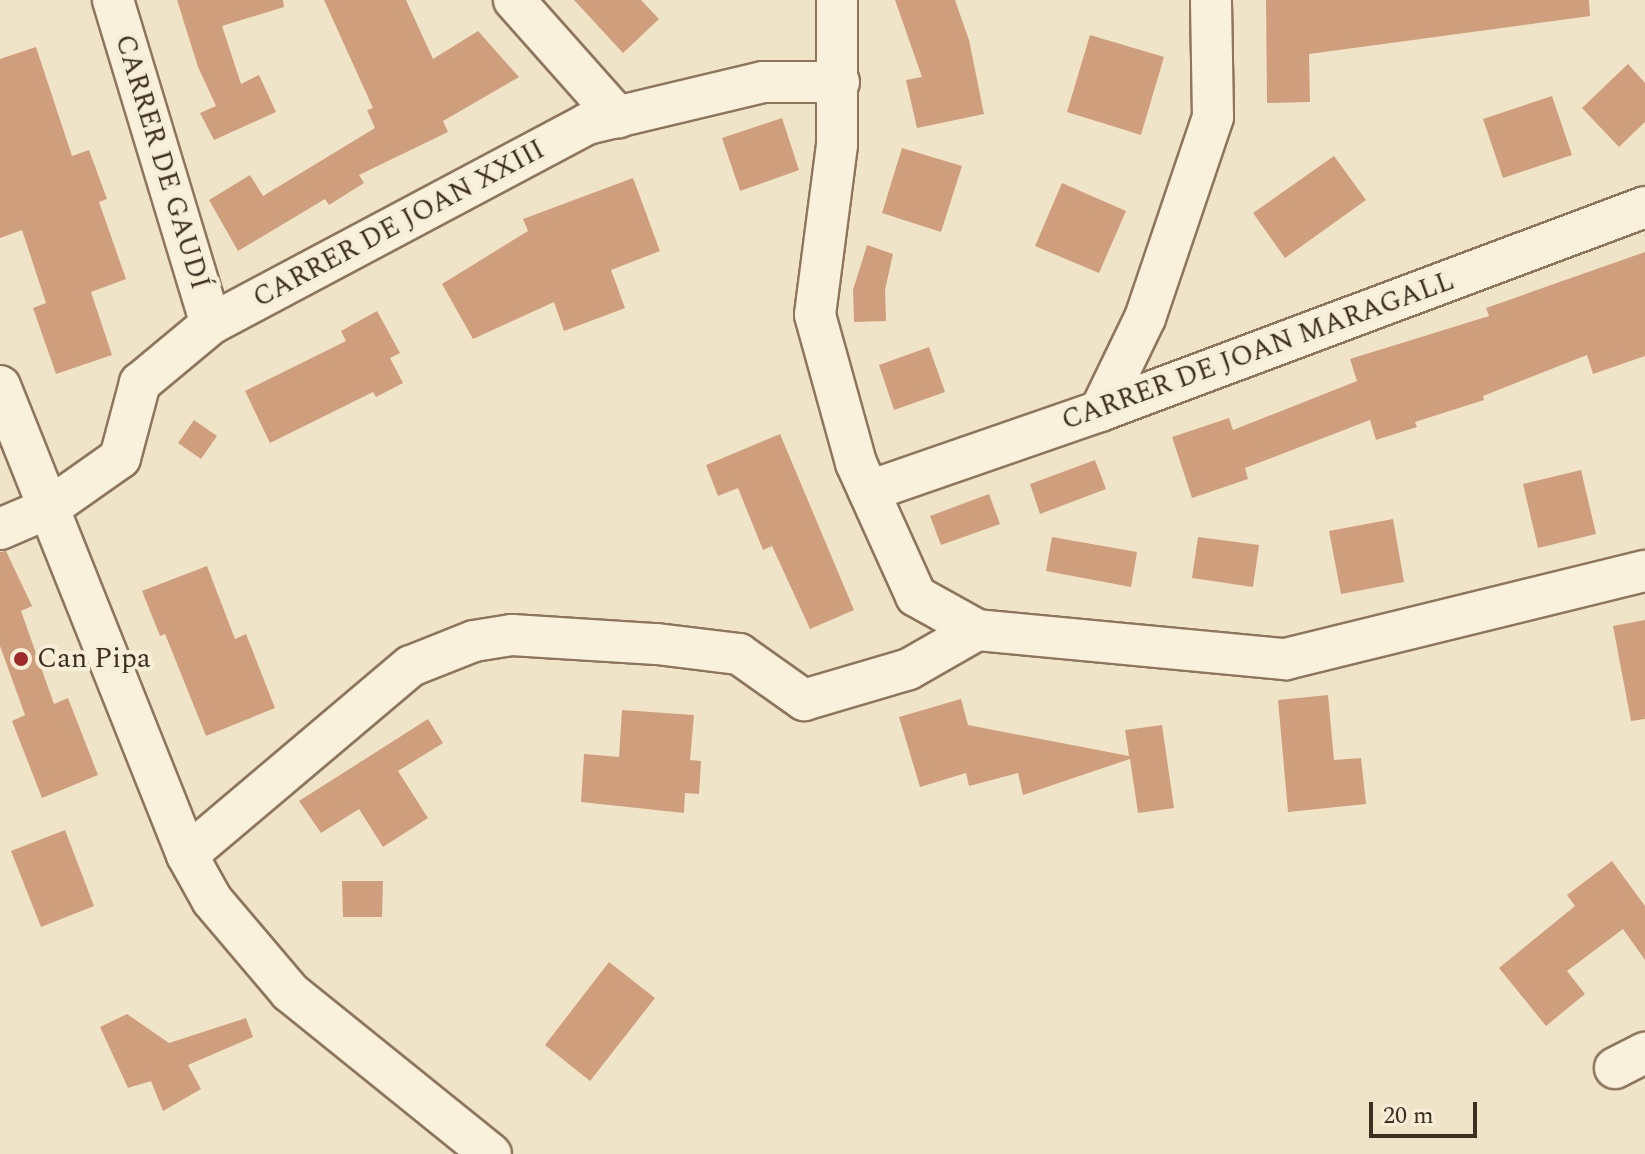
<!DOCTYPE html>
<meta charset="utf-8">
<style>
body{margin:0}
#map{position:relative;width:1645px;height:1154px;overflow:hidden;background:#f0e4c8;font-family:Spectral,serif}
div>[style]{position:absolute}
.building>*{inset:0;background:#cf9f7d}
.roads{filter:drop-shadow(2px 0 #8d765c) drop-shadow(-2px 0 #8d765c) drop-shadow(0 2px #8d765c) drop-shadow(0 -2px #8d765c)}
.minor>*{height:40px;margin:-20px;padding:0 20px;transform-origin:20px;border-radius:20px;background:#faf1dc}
.dots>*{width:22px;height:22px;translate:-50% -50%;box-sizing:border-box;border:4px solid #f7eed8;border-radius:50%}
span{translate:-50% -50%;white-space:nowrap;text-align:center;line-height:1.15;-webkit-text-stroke:8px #f7eed8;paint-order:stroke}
.street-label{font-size:28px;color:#3d2e20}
.poi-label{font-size:28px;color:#3d2e20}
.left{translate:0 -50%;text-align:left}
.scale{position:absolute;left:1369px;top:1102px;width:108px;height:36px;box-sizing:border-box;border:4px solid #3d2e20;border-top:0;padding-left:10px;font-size:24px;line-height:28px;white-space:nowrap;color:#3d2e20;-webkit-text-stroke:6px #f7eed8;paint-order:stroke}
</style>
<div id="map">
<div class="building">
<i style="clip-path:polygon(177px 0,283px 0,284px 7px,222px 26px,241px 84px,259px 75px,276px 112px,214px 140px,200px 113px,216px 106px,198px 67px)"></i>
<i style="clip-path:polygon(324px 0,406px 0,433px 59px,478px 31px,519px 77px,443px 121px,448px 132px,359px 175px,364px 183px,329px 205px,325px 199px,238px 251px,209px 200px,250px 175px,263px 196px,375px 128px,367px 110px,373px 108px)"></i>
<i style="clip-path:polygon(574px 0,641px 0,659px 19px,623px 53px)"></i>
<i style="clip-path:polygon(895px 0,955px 0,969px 40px,984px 114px,917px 128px,906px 80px,922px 77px)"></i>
<i style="clip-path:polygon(1266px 0,1589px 0,1590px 16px,1309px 54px,1310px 102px,1267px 103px)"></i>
<i style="clip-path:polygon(1090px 35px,1164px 57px,1141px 135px,1067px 112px)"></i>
<i style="clip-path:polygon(36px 47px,72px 156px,89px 150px,107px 199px,99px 202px,126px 279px,91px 292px,112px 355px,56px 374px,33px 308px,46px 303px,22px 230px,0 238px,0 59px)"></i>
<i style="clip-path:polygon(1628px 64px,1645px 83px,1645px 122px,1619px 147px,1582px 108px)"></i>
<i style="clip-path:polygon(1552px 96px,1572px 155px,1503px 178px,1483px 119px)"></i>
<i style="clip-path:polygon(782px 118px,799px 170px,740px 191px,722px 138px)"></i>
<i style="clip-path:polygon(902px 148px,962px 166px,941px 232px,882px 213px)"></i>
<i style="clip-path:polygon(1334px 156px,1366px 200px,1285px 258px,1253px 213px)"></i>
<i style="clip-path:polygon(633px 178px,660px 251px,611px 270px,625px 308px,564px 331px,554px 302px,473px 339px,442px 284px,528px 231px,523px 219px)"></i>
<i style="clip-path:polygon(1062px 183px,1126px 211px,1099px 273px,1035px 246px)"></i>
<i style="clip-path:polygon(867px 245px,893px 254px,885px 290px,886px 321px,854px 322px,853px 290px)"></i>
<i style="clip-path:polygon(1645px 252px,1645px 356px,1593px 374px,1587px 355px,1483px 396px,1484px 400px,1415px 422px,1417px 427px,1376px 440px,1370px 420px,1245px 468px,1248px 479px,1192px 498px,1172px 437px,1229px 418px,1233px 430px,1357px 381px,1350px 359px,1489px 316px,1486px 308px)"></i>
<i style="clip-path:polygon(377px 311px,400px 353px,390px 358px,403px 383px,376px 397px,373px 392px,270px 443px,245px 391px,346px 341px,341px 331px)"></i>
<i style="clip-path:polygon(929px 347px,945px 392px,894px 410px,879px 365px)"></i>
<i style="clip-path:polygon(194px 420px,217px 436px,201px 459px,178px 443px)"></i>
<i style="clip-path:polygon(780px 434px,854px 610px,810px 629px,772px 546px,763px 550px,738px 488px,718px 496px,706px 465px)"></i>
<i style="clip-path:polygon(1095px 460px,1106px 489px,1040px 514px,1030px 484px)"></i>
<i style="clip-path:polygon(1581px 470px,1596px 534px,1538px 548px,1523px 484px)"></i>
<i style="clip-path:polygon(989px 494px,1000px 524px,941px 545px,930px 516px)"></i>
<i style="clip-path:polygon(1393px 519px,1404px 582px,1341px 594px,1329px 531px)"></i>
<i style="clip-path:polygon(1052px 537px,1137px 552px,1131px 587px,1046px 571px)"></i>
<i style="clip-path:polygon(1198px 537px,1259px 545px,1253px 587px,1192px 578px)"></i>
<i style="clip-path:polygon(6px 551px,32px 606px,21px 611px,54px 704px,68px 698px,98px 775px,42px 798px,12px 721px,25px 715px,0 646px,0 552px)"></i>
<i style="clip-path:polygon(207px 566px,235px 639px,246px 634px,275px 708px,206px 736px,165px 634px,160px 636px,142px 591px)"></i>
<i style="clip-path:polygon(1645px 620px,1645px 719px,1631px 721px,1613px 626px)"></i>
<i style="clip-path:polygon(1328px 695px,1334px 760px,1361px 758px,1366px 804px,1288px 812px,1278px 700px)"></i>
<i style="clip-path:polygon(961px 699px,968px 725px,1129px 756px,1125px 730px,1162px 725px,1174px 808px,1138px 813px,1130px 759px,1023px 795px,1018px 773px,969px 786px,966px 773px,920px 787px,899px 717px)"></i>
<i style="clip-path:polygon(622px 710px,694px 715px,690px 760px,701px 761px,699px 794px,685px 793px,684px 813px,581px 802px,584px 754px,619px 757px)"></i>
<i style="clip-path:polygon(428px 719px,443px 743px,398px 771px,428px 818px,383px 847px,359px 809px,321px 833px,299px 801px)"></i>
<i style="clip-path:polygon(65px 830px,94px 906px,41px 927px,11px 851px)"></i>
<i style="clip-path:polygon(1612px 861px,1645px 906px,1645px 960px,1623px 929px,1567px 971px,1585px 994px,1546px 1026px,1499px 968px,1575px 906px,1567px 895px)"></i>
<i style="clip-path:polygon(342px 881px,383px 881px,382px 917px,343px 917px)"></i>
<i style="clip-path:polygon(609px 962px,655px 998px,590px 1081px,545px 1045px)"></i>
<i style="clip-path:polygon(127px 1014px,169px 1043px,246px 1018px,253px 1037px,188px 1065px,201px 1089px,163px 1111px,151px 1081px,128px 1088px,100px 1027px)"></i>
</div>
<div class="roads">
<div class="minor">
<i style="left:113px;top:0;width:338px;rotate:73.2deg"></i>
<i style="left:514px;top:0;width:157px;rotate:48.4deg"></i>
<i style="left:837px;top:0;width:145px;rotate:90deg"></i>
<i style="left:837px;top:145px;width:171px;rotate:97.4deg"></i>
<i style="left:815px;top:315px;width:154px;rotate:74.5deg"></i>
<i style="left:856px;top:463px;width:146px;rotate:65.7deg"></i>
<i style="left:916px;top:596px;width:70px;rotate:29.1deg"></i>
<i style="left:0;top:386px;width:505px;rotate:68.26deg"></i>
<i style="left:187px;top:855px;width:51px;rotate:60.9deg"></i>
<i style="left:212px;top:900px;width:121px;rotate:49.7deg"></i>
<i style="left:290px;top:992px;width:258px;rotate:38.9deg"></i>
<i style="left:1100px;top:411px;width:103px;rotate:-64.2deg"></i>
<i style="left:1145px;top:318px;width:212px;rotate:-71.3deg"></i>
<i style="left:1213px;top:117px;width:117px;rotate:-91deg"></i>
<i style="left:869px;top:491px;width:244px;rotate:-19.1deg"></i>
<i style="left:1100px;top:411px;width:582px;rotate:-20.52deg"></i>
<i style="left:0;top:529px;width:53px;rotate:-23.2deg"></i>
<i style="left:49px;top:508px;width:87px;rotate:-35.2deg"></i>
<i style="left:120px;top:458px;width:78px;rotate:-75.1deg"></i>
<i style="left:140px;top:383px;width:92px;rotate:-39.7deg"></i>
<i style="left:211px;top:324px;width:426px;rotate:-28deg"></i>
<i style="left:587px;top:124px;width:181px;rotate:-13.4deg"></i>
<i style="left:763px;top:82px;width:76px"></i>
<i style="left:187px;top:855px;width:293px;rotate:-40.2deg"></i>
<i style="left:411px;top:666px;width:68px;rotate:-21.6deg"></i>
<i style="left:474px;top:641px;width:38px;rotate:-9deg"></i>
<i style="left:512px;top:635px;width:145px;rotate:3.6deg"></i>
<i style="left:657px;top:644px;width:83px;rotate:7deg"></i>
<i style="left:739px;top:654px;width:80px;rotate:35.3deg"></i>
<i style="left:804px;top:700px;width:109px;rotate:-16.4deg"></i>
<i style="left:909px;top:669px;width:78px;rotate:-29.8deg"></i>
<i style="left:977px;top:630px;width:310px;rotate:5.4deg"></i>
<i style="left:1286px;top:659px;width:370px;rotate:-13.8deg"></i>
<i style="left:1615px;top:1068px;width:34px;rotate:-27deg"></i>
</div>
</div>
<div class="dots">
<i style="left:21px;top:659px;background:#9e2a2b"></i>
</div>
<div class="street-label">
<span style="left:162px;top:162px;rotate:73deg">CARRER DE GAUDÍ</span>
<span style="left:399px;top:224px;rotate:-28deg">CARRER DE JOAN XXIII</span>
<span style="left:1258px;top:351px;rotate:-20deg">CARRER DE JOAN MARAGALL</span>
</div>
<div class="poi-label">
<span class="left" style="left:37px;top:659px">Can Pipa</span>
</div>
<div class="scale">20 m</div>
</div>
